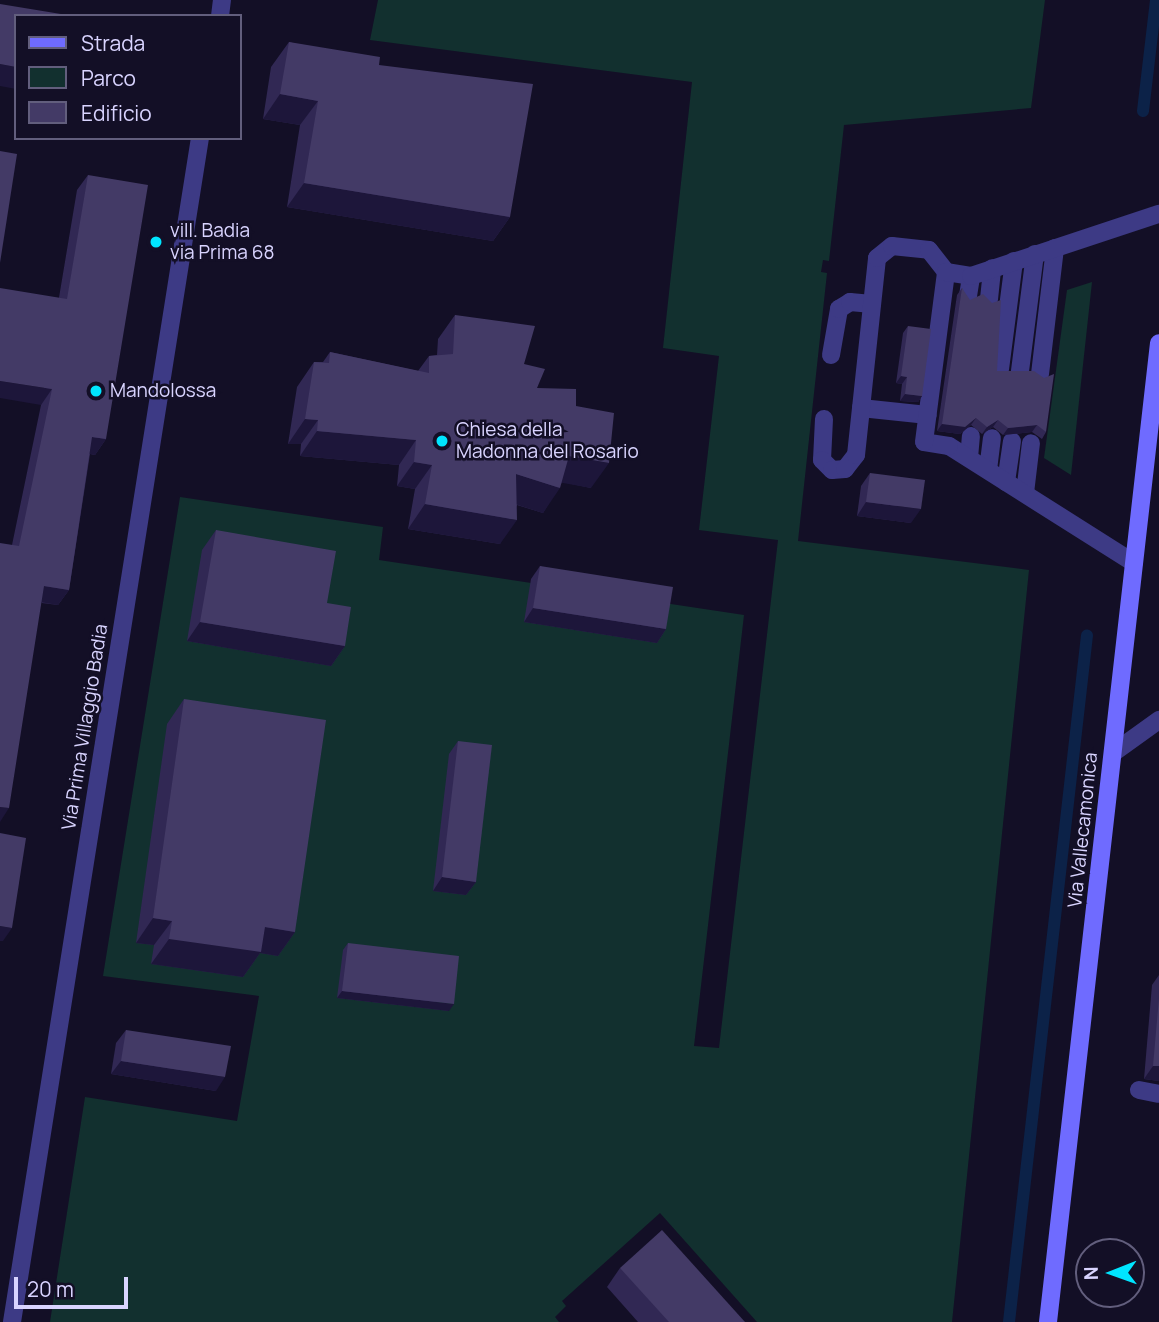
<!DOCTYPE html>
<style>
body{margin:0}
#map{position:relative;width:1159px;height:1322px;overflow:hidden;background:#130f26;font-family:Manrope,sans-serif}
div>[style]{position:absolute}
.green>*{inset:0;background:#12302f}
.stream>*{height:12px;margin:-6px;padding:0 6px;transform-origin:6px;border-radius:6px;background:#0c2248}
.service>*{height:18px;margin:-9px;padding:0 9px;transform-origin:9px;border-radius:9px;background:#3d3a85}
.minor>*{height:18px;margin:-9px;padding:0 9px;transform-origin:9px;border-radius:9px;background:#3d3a85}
.secondary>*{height:18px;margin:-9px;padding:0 9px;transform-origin:9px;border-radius:9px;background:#6f6bff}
.wall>*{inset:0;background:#312854}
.shaded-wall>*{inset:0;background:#1d163a}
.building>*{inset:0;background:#433a66}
.dots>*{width:19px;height:19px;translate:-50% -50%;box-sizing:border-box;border:4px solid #130f26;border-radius:50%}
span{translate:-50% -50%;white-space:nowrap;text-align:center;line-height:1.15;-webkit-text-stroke:5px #130f26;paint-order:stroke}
.poi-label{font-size:19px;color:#d9d4ff}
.left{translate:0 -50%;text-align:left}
.street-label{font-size:19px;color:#d9d4ff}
.legend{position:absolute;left:14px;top:14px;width:228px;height:126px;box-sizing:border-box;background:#130f26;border:2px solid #625e7d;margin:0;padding:9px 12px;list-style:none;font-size:21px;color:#d9d4ff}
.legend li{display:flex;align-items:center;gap:14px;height:35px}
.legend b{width:35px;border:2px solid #625e7d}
.north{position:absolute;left:1075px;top:1238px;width:70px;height:70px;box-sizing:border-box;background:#130f26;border:2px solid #625e7d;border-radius:50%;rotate:269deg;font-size:19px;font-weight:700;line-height:28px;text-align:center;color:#d9d4ff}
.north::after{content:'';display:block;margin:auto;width:24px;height:32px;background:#00e5ff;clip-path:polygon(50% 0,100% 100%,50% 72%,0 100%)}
.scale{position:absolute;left:14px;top:1277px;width:114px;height:32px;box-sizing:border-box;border:4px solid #d9d4ff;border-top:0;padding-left:9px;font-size:21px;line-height:24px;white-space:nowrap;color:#d9d4ff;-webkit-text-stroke:5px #130f26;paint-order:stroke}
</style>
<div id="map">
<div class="green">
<i style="clip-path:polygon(378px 0,1045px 0,1031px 108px,844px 125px,829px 261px,823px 260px,821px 272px,827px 273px,798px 541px,1029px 570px,952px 1322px,757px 1322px,660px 1213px,562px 1301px,566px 1306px,555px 1317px,559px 1322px,50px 1322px,85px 1097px,237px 1121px,259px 996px,103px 976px,180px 497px,383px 527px,379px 560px,744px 615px,694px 1046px,719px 1048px,778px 540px,699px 530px,719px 356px,663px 348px,692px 82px,370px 40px)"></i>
<i style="clip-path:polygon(1092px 282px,1071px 475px,1044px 458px,1067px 290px)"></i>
</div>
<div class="stream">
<i style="left:1143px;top:111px;width:112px;rotate:-83.3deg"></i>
<i style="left:1009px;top:1322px;width:691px;rotate:-83.52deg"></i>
</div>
<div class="service">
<i style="left:968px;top:296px;width:20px;rotate:-81deg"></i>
<i style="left:989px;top:299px;width:31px;rotate:-84deg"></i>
<i style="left:831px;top:355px;width:47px;rotate:-80.1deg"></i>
<i style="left:839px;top:309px;width:13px;rotate:-32deg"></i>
<i style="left:850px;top:302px;width:22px;rotate:5deg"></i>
<i style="left:1000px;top:369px;width:109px;rotate:-82.6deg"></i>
<i style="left:1020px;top:371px;width:118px;rotate:-82.7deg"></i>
<i style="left:1040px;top:374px;width:127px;rotate:-83.2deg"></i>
<i style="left:861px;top:408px;width:67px;rotate:6deg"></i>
<i style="left:824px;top:419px;width:41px;rotate:92.8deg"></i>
<i style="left:822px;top:460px;width:14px;rotate:45deg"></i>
<i style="left:832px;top:470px;width:13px;rotate:-4deg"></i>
<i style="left:845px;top:469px;width:18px;rotate:-52deg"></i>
<i style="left:856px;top:455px;width:198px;rotate:-83.9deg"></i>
<i style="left:877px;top:258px;width:19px;rotate:-39deg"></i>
<i style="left:892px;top:246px;width:37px;rotate:6deg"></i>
<i style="left:929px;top:250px;width:28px;rotate:52deg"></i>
<i style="left:969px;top:458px;width:22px;rotate:-85deg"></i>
<i style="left:988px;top:470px;width:32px;rotate:-83deg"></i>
<i style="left:1006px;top:482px;width:41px;rotate:-81.7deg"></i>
<i style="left:1025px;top:493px;width:50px;rotate:-83.2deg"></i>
<i style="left:1134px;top:563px;width:219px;rotate:-147.7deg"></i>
<i style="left:949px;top:446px;width:25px;rotate:-171deg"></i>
<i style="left:924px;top:442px;width:171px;rotate:-82.6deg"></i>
<i style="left:946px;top:272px;width:25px;rotate:9deg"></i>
<i style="left:971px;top:276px;width:198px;rotate:-18.3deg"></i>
<i style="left:1139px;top:1090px;width:20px;rotate:11deg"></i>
</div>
<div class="minor">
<i style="left:220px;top:16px;width:16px;rotate:-83deg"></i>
<i style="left:1113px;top:753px;width:57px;rotate:-35.7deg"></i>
<i style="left:12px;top:1322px;width:1199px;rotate:-80.98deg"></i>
</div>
<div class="secondary">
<i style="left:1048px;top:1322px;width:985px;rotate:-83.53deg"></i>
</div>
<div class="wall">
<i style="clip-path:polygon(289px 42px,379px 65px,510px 217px,493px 241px,287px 207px,300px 125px,263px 119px,271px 67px)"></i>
<i style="clip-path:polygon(88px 175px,106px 439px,95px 455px,90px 454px,69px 590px,58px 605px,42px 603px,12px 545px,41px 405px,77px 190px)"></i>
<i style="clip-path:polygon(962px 288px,997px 371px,1046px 432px,1042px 439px,1032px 432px,1003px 435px,993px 427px,982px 434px,971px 425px,960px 434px,937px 431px,957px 295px)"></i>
<i style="clip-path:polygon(455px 315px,524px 364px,537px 388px,576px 406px,591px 488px,562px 482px,543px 513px,517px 505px,500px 544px,408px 529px,415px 489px,397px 486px,399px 465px,300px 456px,301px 444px,288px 444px,297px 387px,314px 362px,323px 362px,330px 352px,418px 371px,429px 356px,437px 355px,438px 339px)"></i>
<i style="clip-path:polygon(908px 326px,922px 396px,918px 402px,900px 401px,902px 384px,896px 383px,903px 333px)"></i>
<i style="clip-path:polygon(870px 473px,911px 523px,857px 516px,861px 486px)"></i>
<i style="clip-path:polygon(216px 530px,327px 603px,345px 646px,331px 666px,187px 641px,202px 550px)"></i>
<i style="clip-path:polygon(540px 566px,666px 629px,657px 643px,524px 622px,531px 579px)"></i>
<i style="clip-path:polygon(184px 699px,295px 932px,278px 956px,260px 953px,243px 977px,151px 964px,154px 945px,136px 943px,167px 724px)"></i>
<i style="clip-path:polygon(458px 741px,476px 882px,466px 895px,433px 891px,449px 754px)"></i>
<i style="clip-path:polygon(348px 943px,449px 1011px,337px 998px,343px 950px)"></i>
<i style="clip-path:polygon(1159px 975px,1159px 1081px,1144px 1079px,1152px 985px)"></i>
<i style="clip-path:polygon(126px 1030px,216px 1091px,111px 1074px,116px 1043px)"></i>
<i style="clip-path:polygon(620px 1268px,745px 1322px,638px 1322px,607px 1287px)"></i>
</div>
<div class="shaded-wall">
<i style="clip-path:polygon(0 64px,16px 67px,16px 89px,0 86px)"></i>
<i style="clip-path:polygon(280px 94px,318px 101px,300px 125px,263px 119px)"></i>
<i style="clip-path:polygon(304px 183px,510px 217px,493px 241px,287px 207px)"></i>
<i style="clip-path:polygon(901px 376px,907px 377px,902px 384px,896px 383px)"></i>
<i style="clip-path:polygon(0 381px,52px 389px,41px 405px,0 398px)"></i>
<i style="clip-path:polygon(905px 394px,922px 396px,918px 402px,900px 401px)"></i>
<i style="clip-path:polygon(976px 418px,971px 425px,960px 434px,937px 431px,942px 424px)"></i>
<i style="clip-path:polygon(305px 419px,318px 420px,301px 444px,288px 444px)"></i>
<i style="clip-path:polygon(998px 420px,993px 427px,982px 434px,987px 427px)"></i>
<i style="clip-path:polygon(1037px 425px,1032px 432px,1003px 435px,1008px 428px)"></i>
<i style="clip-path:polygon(317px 431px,416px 440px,399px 465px,300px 456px)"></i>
<i style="clip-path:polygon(92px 437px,106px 439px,95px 455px,82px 452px)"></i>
<i style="clip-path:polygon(569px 456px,609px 463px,591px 488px,552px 481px)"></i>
<i style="clip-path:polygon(414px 462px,432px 465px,415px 489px,397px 486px)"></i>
<i style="clip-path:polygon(516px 474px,560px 488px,543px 513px,499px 499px)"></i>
<i style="clip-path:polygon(866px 502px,921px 509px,911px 523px,857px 516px)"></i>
<i style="clip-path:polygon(425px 504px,517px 520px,500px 544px,408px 529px)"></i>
<i style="clip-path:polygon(44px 586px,69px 590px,58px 605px,34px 601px)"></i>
<i style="clip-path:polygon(533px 608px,666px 629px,657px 643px,524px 622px)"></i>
<i style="clip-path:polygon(200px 622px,345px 646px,331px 666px,187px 641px)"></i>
<i style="clip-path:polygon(0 807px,9px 808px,0 822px)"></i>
<i style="clip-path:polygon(442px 877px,476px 882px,466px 895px,433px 891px)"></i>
<i style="clip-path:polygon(153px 918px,172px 921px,154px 945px,136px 943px)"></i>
<i style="clip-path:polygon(0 926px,12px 928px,3px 941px,0 941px)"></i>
<i style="clip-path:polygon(265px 927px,295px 932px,278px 956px,260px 953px,243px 977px,151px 964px,169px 939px)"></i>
<i style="clip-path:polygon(342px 991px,454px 1004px,449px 1011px,337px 998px)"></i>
<i style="clip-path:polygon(121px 1061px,225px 1077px,216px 1091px,111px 1074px)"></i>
<i style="clip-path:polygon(1153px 1066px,1159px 1066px,1159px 1081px,1144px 1079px)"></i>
</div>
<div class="building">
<i style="clip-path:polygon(0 4px,73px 16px,16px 16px,16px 67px,0 64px)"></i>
<i style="clip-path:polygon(289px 42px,380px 57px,379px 65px,533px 84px,510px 217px,304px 183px,318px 101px,280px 94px)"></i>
<i style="clip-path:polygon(0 151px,17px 154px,0 263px)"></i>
<i style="clip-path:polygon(88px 175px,148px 185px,106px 439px,92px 437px,69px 590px,44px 586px,9px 808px,0 807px,0 543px,19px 546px,52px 389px,0 381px,0 288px,67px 299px)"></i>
<i style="clip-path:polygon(962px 288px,970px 300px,983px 294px,992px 303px,1001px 300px,997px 371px,1034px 371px,1044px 378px,1054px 374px,1046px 432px,1037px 425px,1008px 428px,998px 420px,987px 427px,976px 418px,965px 427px,942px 424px)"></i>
<i style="clip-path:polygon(455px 315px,535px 326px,524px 364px,545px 369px,537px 388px,576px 389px,576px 406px,614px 413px,609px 463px,569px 456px,560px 488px,516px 474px,517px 520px,425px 504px,432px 465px,414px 462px,416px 440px,317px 431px,318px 420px,305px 419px,314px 362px,329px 363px,330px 352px,429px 373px,429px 356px,453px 354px)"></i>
<i style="clip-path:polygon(908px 326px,931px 329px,922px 396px,905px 394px,907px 377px,901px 376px)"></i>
<i style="clip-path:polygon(870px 473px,925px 480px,921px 509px,866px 502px)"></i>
<i style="clip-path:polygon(216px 530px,336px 551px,327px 603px,351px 607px,345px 646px,200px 622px)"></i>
<i style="clip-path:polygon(540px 566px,673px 587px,666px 629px,533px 608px)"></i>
<i style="clip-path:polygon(184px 699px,326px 720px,295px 932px,265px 927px,261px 952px,169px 939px,172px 921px,153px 918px)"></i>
<i style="clip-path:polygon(458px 741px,492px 745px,476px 882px,442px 877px)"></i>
<i style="clip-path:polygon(0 833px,26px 838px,12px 928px,0 926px)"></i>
<i style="clip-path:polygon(348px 943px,459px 956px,454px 1004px,342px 991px)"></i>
<i style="clip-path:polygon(1159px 998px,1159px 1066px,1153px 1066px)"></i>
<i style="clip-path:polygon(126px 1030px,231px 1046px,225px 1077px,121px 1061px)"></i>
<i style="clip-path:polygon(662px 1230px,745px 1322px,669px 1322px,620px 1268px)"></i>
</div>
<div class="dots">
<i style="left:156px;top:242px;background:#00e5ff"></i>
<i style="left:96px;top:391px;background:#00e5ff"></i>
<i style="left:442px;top:441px;background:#00e5ff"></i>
</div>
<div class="poi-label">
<span class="left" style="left:170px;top:242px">vill. Badia<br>via Prima 68</span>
<span class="left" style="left:110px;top:391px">Mandolossa</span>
<span class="left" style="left:456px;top:441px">Chiesa della<br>Madonna del Rosario</span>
</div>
<div class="street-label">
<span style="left:85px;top:727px;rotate:-81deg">Via Prima Villaggio Badia</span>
<span style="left:1083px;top:830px;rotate:-84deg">Via Vallecamonica</span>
</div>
<ul class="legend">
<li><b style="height:9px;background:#6f6bff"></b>Strada</li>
<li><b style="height:19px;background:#12302f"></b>Parco</li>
<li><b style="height:19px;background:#433a66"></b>Edificio</li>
</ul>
<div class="north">N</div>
<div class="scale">20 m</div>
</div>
